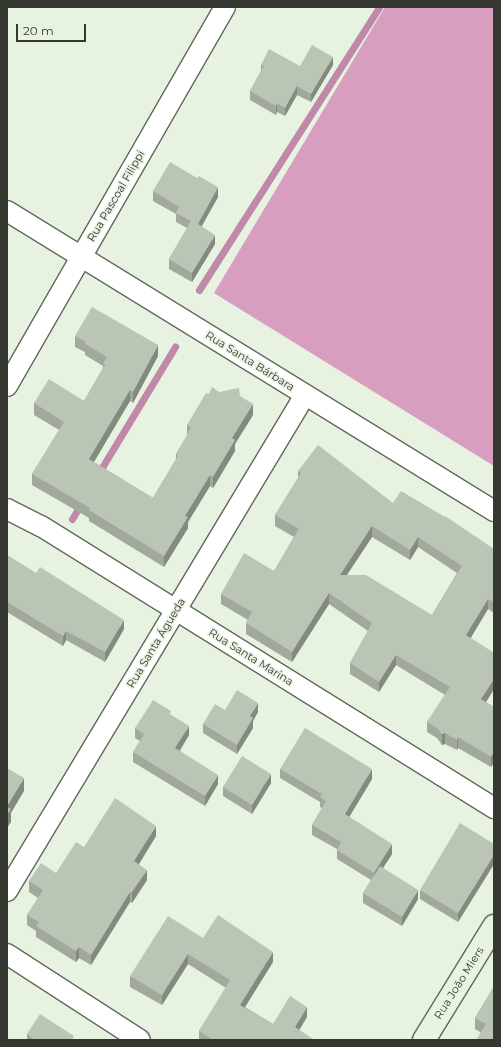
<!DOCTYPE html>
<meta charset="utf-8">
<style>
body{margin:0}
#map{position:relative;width:501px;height:1047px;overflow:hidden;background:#e7f2e1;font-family:Montserrat,sans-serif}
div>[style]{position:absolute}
.forest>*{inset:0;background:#d79ebf}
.stream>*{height:7px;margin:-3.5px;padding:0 3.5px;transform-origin:3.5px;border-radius:3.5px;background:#c088a9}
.roads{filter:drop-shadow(1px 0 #60695a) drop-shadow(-1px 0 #60695a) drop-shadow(0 1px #60695a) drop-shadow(0 -1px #60695a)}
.street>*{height:20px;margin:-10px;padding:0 10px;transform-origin:10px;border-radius:10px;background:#fff}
.secondary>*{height:22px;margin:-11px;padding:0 11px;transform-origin:11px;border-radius:11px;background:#e8f3e1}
.wall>*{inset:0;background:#a1a99c}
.shaded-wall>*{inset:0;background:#838a7f}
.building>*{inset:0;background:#bbc5b5}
span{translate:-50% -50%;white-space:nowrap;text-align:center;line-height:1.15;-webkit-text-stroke:3px #e7f2e1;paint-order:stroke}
.street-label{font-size:11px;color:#343831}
.frame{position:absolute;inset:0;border:8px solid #343831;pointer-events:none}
.scale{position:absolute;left:16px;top:24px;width:70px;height:18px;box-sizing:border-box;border:2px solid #343831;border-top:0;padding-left:5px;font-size:12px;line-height:14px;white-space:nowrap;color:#343831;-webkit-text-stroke:3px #e7f2e1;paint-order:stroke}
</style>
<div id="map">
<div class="forest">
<i style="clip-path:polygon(385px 7px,494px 7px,494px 466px,214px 293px)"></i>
</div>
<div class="stream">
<i style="left:199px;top:290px;width:335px;rotate:-57.5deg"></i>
<i style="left:98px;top:474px;width:149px;rotate:-58.8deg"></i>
<i style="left:72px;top:519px;width:17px;rotate:-59deg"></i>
</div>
<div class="roads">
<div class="street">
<i style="left:7px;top:211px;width:572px;rotate:31.63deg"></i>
<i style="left:7px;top:386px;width:437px;rotate:-60.1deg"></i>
<i style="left:7px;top:509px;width:38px;rotate:27deg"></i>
<i style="left:41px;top:526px;width:534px;rotate:31.9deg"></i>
<i style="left:7px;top:891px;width:579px;rotate:-59deg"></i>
<i style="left:7px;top:954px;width:158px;rotate:32.9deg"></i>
</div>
<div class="secondary">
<i style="left:424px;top:1040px;width:134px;rotate:-58.4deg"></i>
</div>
</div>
<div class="wall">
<i style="clip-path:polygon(261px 65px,300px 66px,333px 65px,311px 102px,297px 95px,285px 116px,277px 112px,276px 115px,250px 100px,250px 91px,261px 71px)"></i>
<i style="clip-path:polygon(153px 191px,218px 197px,201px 226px,215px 244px,192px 282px,169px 269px,169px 259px,187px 228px,176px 222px,176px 214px,153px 201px)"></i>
<i style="clip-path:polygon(75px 336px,158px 356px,133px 403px,130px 401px,94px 462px,153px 498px,176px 459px,176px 454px,187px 436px,187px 425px,209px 394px,219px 392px,240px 396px,253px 415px,235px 444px,235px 451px,213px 488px,210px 486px,188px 522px,188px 528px,164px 567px,89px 521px,89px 518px,32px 485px,32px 474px,59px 430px,34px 415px,34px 403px,84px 401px,103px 368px,103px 366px,85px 355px,85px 352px,75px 347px)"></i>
<i style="clip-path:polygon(evenodd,298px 471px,393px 503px,494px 549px,494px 613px,488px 609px,470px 638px,494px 653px,494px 689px,486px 702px,494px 707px,494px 762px,491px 767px,458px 748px,457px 750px,445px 744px,442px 745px,437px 738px,427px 732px,427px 722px,445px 695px,396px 665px,379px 692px,350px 674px,350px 663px,368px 631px,329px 604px,292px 662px,246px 634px,246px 623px,248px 620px,221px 604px,221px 594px,274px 571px,294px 537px,275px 526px,275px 515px,298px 478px,298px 471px,372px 537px,410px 560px,418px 547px,457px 573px,432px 615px,347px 575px,372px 537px)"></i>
<i style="clip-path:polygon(7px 555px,124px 629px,105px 662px,66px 640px,63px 646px,7px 612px)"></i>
<i style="clip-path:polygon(225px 710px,258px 712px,253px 721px,253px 728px,237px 754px,203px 733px,203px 724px)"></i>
<i style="clip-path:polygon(171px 715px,189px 735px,180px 751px,218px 784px,205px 806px,133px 762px,133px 752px,140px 741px,135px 738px,135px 728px)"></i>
<i style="clip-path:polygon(280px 769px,372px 779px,349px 817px,392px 854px,383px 868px,418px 899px,402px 926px,363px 903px,363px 893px,371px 880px,337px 859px,337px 849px,312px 835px,312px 825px,322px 808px,320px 807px,320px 802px,280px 778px)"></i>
<i style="clip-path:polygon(271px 783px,252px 814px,223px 796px,223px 787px)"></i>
<i style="clip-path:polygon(156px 836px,139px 864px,147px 880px,132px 903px,130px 902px,91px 965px,79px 958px,76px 962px,36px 937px,36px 931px,27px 925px,27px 915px,38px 898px,29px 892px,29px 881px,56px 873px,84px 847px)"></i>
<i style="clip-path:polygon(494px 844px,494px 864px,458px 922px,420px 899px,420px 890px)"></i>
<i style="clip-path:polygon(203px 938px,273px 962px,245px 1007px,273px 1024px,307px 1017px,299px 1030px,314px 1040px,199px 1040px,199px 1031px,226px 988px,188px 964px,162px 1005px,130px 987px,130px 976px)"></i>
<i style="clip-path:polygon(494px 986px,494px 1040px,475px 1029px,475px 1018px)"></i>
<i style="clip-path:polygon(27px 1034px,74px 1040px,27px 1040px)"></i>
</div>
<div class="shaded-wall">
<i style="clip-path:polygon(333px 57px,333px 65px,311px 102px,311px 94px)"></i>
<i style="clip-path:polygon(297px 86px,297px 95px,285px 116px,285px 108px)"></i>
<i style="clip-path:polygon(277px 103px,277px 112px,276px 115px,276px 106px)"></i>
<i style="clip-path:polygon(218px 187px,218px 197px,198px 233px,198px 224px)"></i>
<i style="clip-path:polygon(215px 235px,215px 244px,192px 282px,192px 273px)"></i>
<i style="clip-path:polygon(158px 345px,158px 356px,133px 403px,133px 392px)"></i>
<i style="clip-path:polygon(130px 390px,130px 401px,89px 470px,89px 459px)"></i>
<i style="clip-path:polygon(253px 404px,253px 415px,235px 444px,235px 451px,213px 488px,213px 477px,232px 438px)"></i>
<i style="clip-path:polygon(210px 475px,210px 486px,188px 522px,188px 528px,164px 567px,164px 556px,185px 516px)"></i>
<i style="clip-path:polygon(372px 526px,372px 537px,340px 585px,340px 575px)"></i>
<i style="clip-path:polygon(418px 537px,418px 547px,410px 560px,410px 550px)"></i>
<i style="clip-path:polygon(329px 593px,329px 604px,292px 662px,292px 652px)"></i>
<i style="clip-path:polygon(488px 599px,488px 609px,466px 646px,466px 635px)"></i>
<i style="clip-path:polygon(124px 620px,124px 629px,105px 662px,105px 652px)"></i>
<i style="clip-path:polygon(66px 631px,66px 640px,63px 646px,63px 636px)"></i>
<i style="clip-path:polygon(396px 655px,396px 665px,379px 692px,379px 682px)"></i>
<i style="clip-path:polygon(494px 679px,494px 689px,481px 710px,481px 699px)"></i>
<i style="clip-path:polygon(258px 703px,258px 712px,253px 721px,253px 728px,237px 754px,237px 745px,250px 716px)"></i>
<i style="clip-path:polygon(189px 726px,189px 735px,175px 757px,175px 748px)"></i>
<i style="clip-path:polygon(445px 733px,445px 744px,442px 745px,442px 734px)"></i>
<i style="clip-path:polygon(458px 737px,458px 748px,457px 750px,457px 740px)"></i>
<i style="clip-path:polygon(494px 751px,494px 762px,491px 767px,491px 757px)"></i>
<i style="clip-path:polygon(372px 769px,372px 779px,345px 824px,345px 814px)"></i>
<i style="clip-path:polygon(271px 774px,271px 783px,252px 814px,252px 805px)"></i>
<i style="clip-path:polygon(218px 775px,218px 784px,205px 806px,205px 796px)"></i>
<i style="clip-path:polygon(24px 778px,24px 791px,11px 813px,11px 822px,7px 828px,7px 806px)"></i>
<i style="clip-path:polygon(156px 826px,156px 836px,134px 872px,134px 861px)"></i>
<i style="clip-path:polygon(392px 844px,392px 854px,374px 882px,374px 873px)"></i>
<i style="clip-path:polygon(494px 855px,494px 864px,458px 922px,458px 913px)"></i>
<i style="clip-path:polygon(147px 870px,147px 880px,132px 903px,132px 892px)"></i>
<i style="clip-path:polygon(418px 890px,418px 899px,402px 926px,402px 917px)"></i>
<i style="clip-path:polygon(130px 892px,130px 902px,91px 965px,91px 955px)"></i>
<i style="clip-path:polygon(79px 947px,79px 958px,76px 962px,76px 951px)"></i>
<i style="clip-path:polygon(273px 952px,273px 962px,240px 1015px,240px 1005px)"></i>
<i style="clip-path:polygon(188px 954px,188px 964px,162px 1005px,162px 995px)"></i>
<i style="clip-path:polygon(307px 1007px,307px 1017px,295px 1037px,295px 1027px)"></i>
</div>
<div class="building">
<i style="clip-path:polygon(312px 45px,333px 57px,311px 94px,297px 86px,285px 108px,277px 103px,276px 106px,250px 91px,264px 66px,261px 65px,269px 49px,300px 66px)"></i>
<i style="clip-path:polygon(170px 162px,197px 178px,199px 176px,218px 187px,198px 224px,215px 235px,192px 273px,169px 259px,191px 221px,176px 213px,179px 207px,153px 191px)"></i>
<i style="clip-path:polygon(92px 307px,158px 345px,133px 392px,130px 390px,89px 459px,153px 498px,178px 456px,176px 454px,191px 428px,187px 425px,206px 393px,209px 394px,212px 387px,219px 392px,239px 388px,240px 396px,253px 404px,232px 438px,235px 440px,213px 477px,210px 475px,185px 516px,188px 517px,164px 556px,89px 510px,90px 508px,32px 474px,64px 422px,34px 403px,49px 379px,84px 401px,105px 365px,103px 364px,107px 357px,85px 344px,86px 342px,75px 336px)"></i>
<i style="clip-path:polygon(evenodd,318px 445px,393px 503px,401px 491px,445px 517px,445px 516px,494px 549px,494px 602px,488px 599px,466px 635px,494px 653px,494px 679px,481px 699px,494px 707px,494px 751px,491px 757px,458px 737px,457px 740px,445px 733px,442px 734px,437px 728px,427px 722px,450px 687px,396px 655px,379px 682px,350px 663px,372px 623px,329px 593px,292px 652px,246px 623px,252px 612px,221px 594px,244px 553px,274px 571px,299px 529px,275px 515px,301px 473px,298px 471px,318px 445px,372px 526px,410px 550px,418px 537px,462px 566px,432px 615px,366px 575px,340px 575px,372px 526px)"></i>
<i style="clip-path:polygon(7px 555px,36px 573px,40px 567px,124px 620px,105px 652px,66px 631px,63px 636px,7px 602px)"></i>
<i style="clip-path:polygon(237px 690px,258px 703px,250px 716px,253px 718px,237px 745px,203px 724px,215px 704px,225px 710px)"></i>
<i style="clip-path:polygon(153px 700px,171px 711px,170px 714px,189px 726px,175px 748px,218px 775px,205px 796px,133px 752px,144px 734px,135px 728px)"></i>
<i style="clip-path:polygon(305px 728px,372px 769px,345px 814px,392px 844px,374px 873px,337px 850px,341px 842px,312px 825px,326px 801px,320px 797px,322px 794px,280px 769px)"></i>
<i style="clip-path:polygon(242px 756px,271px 774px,252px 805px,223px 787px)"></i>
<i style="clip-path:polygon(7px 768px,24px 778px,7px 806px)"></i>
<i style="clip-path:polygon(115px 798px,156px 826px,134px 861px,147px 870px,132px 892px,130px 892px,91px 955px,79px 947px,76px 951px,36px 926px,39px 922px,27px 915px,43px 890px,29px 881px,41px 863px,56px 873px,76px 842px,84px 847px)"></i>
<i style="clip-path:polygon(7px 807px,11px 809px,7px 815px)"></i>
<i style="clip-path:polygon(460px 823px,494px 844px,494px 855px,458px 913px,420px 890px)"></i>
<i style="clip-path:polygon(380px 866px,418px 890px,402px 917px,363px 893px)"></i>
<i style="clip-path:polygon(218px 915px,273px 952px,240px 1005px,273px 1024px,290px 996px,307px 1007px,295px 1027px,314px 1040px,213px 1040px,199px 1031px,230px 980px,188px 954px,162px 995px,130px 976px,168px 916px,203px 938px)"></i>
<i style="clip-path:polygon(494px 986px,494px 1040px,476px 1040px,486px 1024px,475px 1018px)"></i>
<i style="clip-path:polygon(40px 1014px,74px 1036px,72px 1040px,35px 1040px,27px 1034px)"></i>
</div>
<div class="street-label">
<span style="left:116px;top:196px;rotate:-60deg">Rua Pascoal Filippi</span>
<span style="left:250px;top:361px;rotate:32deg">Rua Santa Bárbara</span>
<span style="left:156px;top:643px;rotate:-59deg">Rua Santa Águeda</span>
<span style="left:251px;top:657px;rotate:32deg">Rua Santa Marina</span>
<span style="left:459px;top:983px;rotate:-58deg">Rua João Miers</span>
</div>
<div class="frame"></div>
<div class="scale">20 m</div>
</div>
